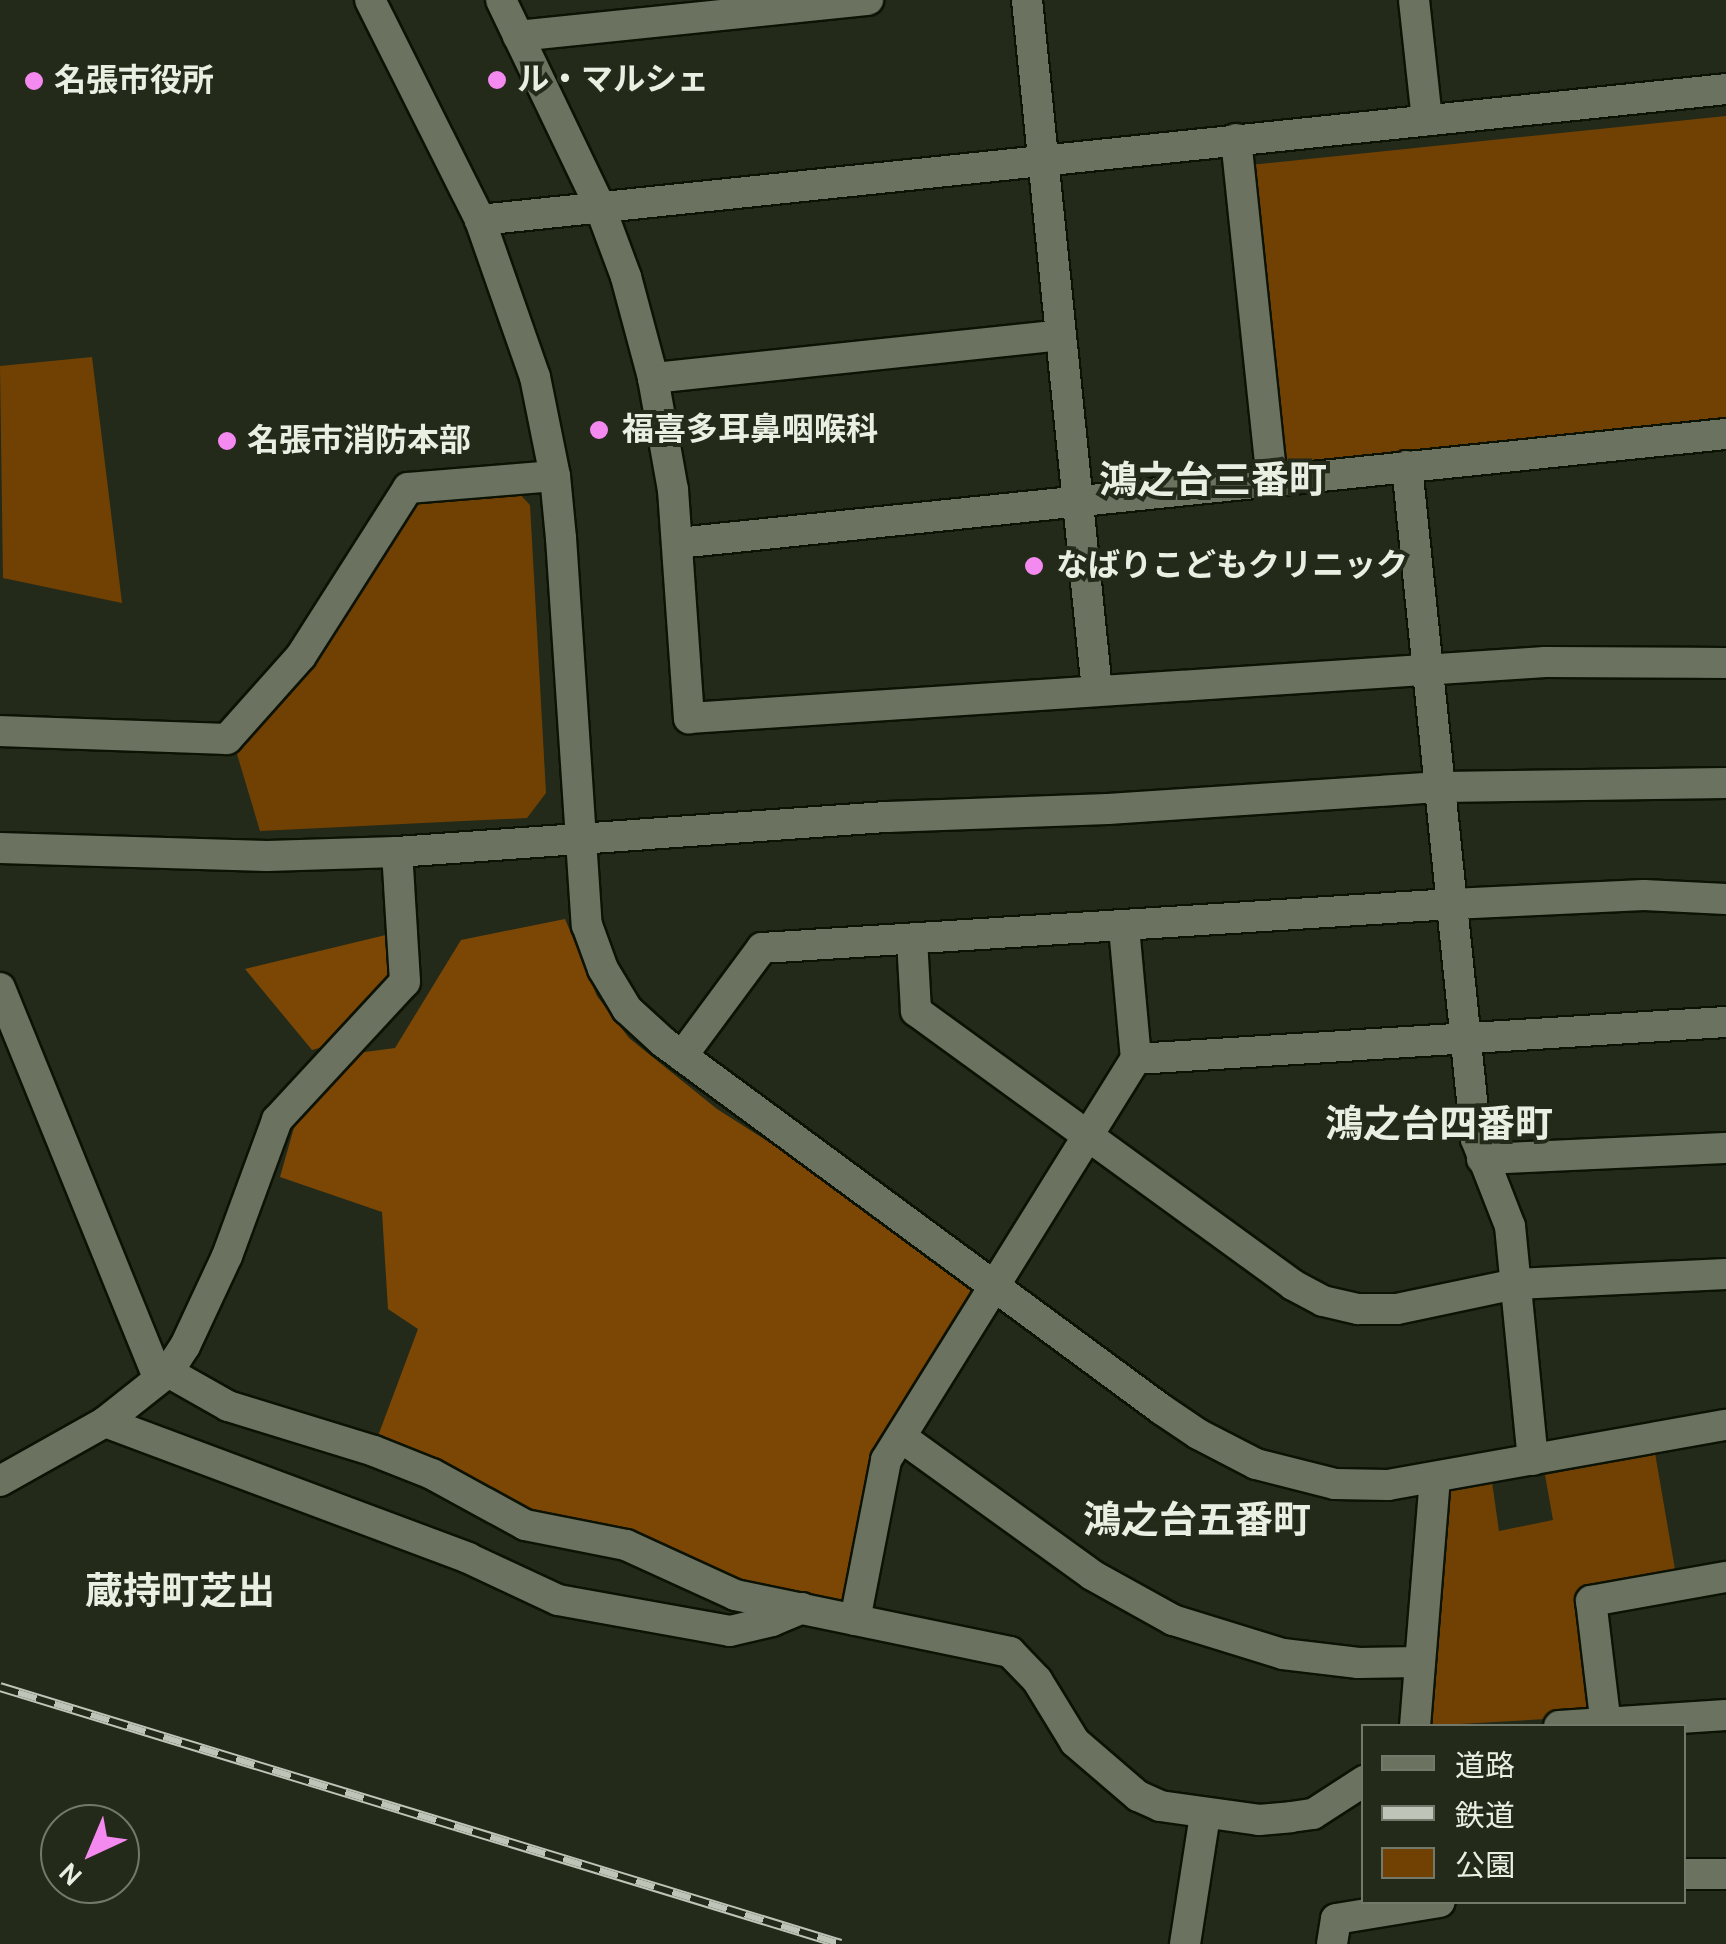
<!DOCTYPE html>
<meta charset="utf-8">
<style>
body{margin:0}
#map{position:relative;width:1726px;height:1944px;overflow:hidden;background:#232a19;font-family:Karla,"Noto Sans JP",sans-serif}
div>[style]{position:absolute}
.green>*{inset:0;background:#714104}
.forest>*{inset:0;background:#7c4704}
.roads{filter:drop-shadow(2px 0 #0c1204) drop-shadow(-2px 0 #0c1204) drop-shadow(0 2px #0c1204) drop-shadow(0 -2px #0c1204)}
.minor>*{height:30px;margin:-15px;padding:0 15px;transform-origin:15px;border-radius:15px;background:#6b7360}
.rail>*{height:10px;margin-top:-5px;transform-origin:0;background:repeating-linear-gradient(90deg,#232a19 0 19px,#bfc4b8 0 38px);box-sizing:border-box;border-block:2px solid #bfc4b8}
.dots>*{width:28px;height:28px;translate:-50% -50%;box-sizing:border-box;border:5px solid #232a19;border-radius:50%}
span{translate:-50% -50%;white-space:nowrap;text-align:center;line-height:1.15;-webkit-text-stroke:8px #232a19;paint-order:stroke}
.poi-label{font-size:32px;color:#eaefe4;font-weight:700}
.left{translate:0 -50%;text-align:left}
.quarter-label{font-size:38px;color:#eaefe4;font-weight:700}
.legend{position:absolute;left:1361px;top:1724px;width:325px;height:180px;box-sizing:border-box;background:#232a19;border:2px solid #73796a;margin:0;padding:12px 18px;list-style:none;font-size:30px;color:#eaefe4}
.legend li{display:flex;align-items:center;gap:20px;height:50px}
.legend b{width:50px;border:2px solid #73796a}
.north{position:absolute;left:40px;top:1804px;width:100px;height:100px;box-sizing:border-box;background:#232a19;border:2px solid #73796a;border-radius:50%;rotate:224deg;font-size:28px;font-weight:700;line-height:40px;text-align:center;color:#eaefe4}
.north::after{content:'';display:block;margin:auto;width:35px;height:45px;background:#f489f0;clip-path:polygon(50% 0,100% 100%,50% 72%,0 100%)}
</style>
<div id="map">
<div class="green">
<i style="clip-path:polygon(1726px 116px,1726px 421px,1293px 467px,1282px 456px,1250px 165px)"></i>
<i style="clip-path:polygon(92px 357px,122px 603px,3px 578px,0 366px)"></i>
<i style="clip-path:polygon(516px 490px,530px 505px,546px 793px,527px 818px,260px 831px,234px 744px,407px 508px,424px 496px)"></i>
<i style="clip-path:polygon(1655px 1453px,1676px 1575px,1588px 1596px,1598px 1716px,1425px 1726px,1441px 1489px,1492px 1482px,1499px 1531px,1553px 1520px,1545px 1475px)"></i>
</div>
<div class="forest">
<i style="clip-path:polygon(565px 919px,597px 996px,629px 1038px,717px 1109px,877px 1211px,980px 1285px,880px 1460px,848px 1618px,743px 1586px,492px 1496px,375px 1444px,418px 1329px,388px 1309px,382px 1212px,280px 1177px,299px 1110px,350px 1054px,395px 1048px,461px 940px)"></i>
<i style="clip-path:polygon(394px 933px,389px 987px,330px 1045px,312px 1050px,245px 969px)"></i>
</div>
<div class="roads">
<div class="minor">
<i style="left:370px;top:0;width:246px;rotate:63.4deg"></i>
<i style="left:480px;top:220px;width:166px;rotate:70.7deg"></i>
<i style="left:535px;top:377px;width:101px;rotate:78.6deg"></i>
<i style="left:555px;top:476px;width:62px;rotate:84.5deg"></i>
<i style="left:561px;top:538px;width:388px;rotate:86.2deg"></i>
<i style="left:587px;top:925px;width:47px;rotate:70deg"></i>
<i style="left:603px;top:969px;width:47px;rotate:59deg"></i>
<i style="left:627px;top:1009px;width:49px;rotate:42.5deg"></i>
<i style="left:663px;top:1042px;width:619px;rotate:36.39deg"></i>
<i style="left:1161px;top:1409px;width:45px;rotate:34deg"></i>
<i style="left:1198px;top:1434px;width:65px;rotate:27.3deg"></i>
<i style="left:1256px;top:1464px;width:81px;rotate:14.2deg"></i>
<i style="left:1335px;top:1484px;width:53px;rotate:1.1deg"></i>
<i style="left:1388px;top:1485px;width:343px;rotate:-10.1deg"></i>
<i style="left:501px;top:0;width:229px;rotate:64.4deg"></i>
<i style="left:600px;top:207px;width:75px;rotate:69.6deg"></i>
<i style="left:626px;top:277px;width:105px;rotate:75deg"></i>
<i style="left:653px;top:378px;width:114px;rotate:79.9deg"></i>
<i style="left:673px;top:490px;width:229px;rotate:86deg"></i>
<i style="left:689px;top:718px;width:858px;rotate:-3.74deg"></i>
<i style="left:1545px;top:662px;width:181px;rotate:0.3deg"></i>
<i style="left:1027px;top:0;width:694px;rotate:84.21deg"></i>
<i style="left:1414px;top:0;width:121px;rotate:83.8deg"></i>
<i style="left:518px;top:36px;width:352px;rotate:-5.9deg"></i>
<i style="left:1236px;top:139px;width:343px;rotate:84deg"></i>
<i style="left:480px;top:220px;width:1253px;rotate:-6deg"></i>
<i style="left:653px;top:378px;width:410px;rotate:-6deg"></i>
<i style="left:1407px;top:466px;width:677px;rotate:84.15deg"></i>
<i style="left:1476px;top:1139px;width:93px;rotate:68.7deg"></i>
<i style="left:1510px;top:1226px;width:235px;rotate:84.4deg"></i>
<i style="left:678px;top:543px;width:1054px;rotate:-5.94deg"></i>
<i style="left:0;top:731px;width:227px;rotate:2deg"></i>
<i style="left:227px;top:739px;width:111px;rotate:-48.3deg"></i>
<i style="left:301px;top:656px;width:199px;rotate:-57.5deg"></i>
<i style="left:408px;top:488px;width:147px;rotate:-4.7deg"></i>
<i style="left:0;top:848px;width:267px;rotate:1.7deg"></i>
<i style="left:267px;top:856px;width:130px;rotate:-1.8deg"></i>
<i style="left:397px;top:852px;width:491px;rotate:-4.1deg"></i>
<i style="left:887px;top:817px;width:221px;rotate:-2.1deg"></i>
<i style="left:1108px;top:809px;width:334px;rotate:-3.8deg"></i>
<i style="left:1441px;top:787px;width:285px;rotate:-0.8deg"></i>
<i style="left:912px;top:939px;width:72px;rotate:86.8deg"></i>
<i style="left:916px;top:1011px;width:466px;rotate:36deg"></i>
<i style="left:1293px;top:1285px;width:34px;rotate:28deg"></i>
<i style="left:1323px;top:1301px;width:36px;rotate:13deg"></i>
<i style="left:1358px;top:1309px;width:39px"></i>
<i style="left:1397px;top:1309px;width:122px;rotate:-11.9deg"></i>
<i style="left:1516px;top:1284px;width:210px;rotate:-2.7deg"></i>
<i style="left:0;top:988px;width:420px;rotate:67.9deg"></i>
<i style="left:682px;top:1056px;width:134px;rotate:-53.5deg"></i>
<i style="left:762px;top:948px;width:691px;rotate:-3.65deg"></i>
<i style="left:1452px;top:904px;width:192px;rotate:-2.7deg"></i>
<i style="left:1644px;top:895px;width:82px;rotate:2.8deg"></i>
<i style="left:1136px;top:1059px;width:591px;rotate:-3.59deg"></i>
<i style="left:1482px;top:1159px;width:244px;rotate:-2.6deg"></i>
<i style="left:168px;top:1372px;width:69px;rotate:29.5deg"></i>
<i style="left:228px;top:1406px;width:153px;rotate:17.1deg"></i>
<i style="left:374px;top:1451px;width:62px;rotate:21.6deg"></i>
<i style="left:432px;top:1474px;width:106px;rotate:28.7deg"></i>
<i style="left:525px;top:1525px;width:103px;rotate:11.2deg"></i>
<i style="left:626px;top:1545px;width:120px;rotate:24.6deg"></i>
<i style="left:735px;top:1595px;width:281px;rotate:11.7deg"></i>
<i style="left:1010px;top:1652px;width:39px;rotate:46deg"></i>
<i style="left:1037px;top:1680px;width:73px;rotate:58.5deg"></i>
<i style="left:1075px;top:1742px;width:83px;rotate:40.6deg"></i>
<i style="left:1138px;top:1796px;width:24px;rotate:24deg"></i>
<i style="left:1160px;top:1806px;width:100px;rotate:8deg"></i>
<i style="left:1259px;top:1820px;width:32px;rotate:-5deg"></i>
<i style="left:1291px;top:1817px;width:22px;rotate:-8deg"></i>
<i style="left:1313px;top:1814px;width:61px;rotate:-32.9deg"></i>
<i style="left:105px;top:1422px;width:388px;rotate:20.5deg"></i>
<i style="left:468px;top:1558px;width:99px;rotate:25deg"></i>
<i style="left:558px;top:1600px;width:175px;rotate:10.2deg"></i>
<i style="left:730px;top:1631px;width:43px;rotate:-13.4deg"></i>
<i style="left:772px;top:1621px;width:33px;rotate:-23deg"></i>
<i style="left:901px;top:1437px;width:236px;rotate:35.8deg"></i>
<i style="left:1092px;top:1575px;width:93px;rotate:29.1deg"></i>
<i style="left:1173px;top:1620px;width:115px;rotate:17.2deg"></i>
<i style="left:1283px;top:1654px;width:76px;rotate:6.8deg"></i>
<i style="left:1358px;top:1663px;width:62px;rotate:-0.9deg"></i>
<i style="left:0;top:1481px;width:120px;rotate:-29.3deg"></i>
<i style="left:105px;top:1422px;width:80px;rotate:-38.4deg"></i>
<i style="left:168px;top:1372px;width:31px;rotate:-57deg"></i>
<i style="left:185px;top:1346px;width:99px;rotate:-65deg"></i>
<i style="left:227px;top:1256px;width:145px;rotate:-69.8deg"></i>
<i style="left:277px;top:1120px;width:188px;rotate:-47.2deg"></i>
<i style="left:405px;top:982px;width:130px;rotate:-93.5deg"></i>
<i style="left:855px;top:1620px;width:163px;rotate:-79deg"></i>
<i style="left:886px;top:1460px;width:473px;rotate:-58.1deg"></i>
<i style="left:1136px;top:1059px;width:133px;rotate:-95.2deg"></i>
<i style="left:1415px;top:1726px;width:247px;rotate:-85.4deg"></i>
<i style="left:1559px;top:1726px;width:167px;rotate:-3.8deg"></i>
<i style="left:1606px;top:1726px;width:126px;rotate:-96.8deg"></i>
<i style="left:1591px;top:1601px;width:137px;rotate:-10.1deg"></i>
<i style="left:1684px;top:1874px;width:42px"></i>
<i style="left:1185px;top:1944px;width:131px;rotate:-81.2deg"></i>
<i style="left:1332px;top:1944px;width:25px;rotate:-81deg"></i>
<i style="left:1336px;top:1919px;width:105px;rotate:-9.3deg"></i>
</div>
</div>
<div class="rail">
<i style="left:0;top:1687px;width:879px;rotate:16.99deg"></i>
</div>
<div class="dots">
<i style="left:497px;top:80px;background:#f489f0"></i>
<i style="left:34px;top:81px;background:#f489f0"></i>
<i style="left:599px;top:430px;background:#f489f0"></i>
<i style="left:227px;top:441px;background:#f489f0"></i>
<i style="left:1034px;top:566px;background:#f489f0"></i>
</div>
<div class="poi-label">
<span class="left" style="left:517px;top:80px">ル・マルシェ</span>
<span class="left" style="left:54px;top:81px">名張市役所</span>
<span class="left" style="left:622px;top:430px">福喜多耳鼻咽喉科</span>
<span class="left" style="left:247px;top:441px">名張市消防本部</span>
<span class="left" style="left:1056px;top:566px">なばりこどもクリニック</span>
</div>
<div class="quarter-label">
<span style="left:1213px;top:481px">鴻之台三番町</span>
<span style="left:1439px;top:1125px">鴻之台四番町</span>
<span style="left:1197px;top:1521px">鴻之台五番町</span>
<span style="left:180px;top:1592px">蔵持町芝出</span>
</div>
<ul class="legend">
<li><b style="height:12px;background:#6b7360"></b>道路</li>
<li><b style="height:12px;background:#bfc4b8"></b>鉄道</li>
<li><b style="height:28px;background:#714104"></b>公園</li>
</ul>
<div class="north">N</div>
</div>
